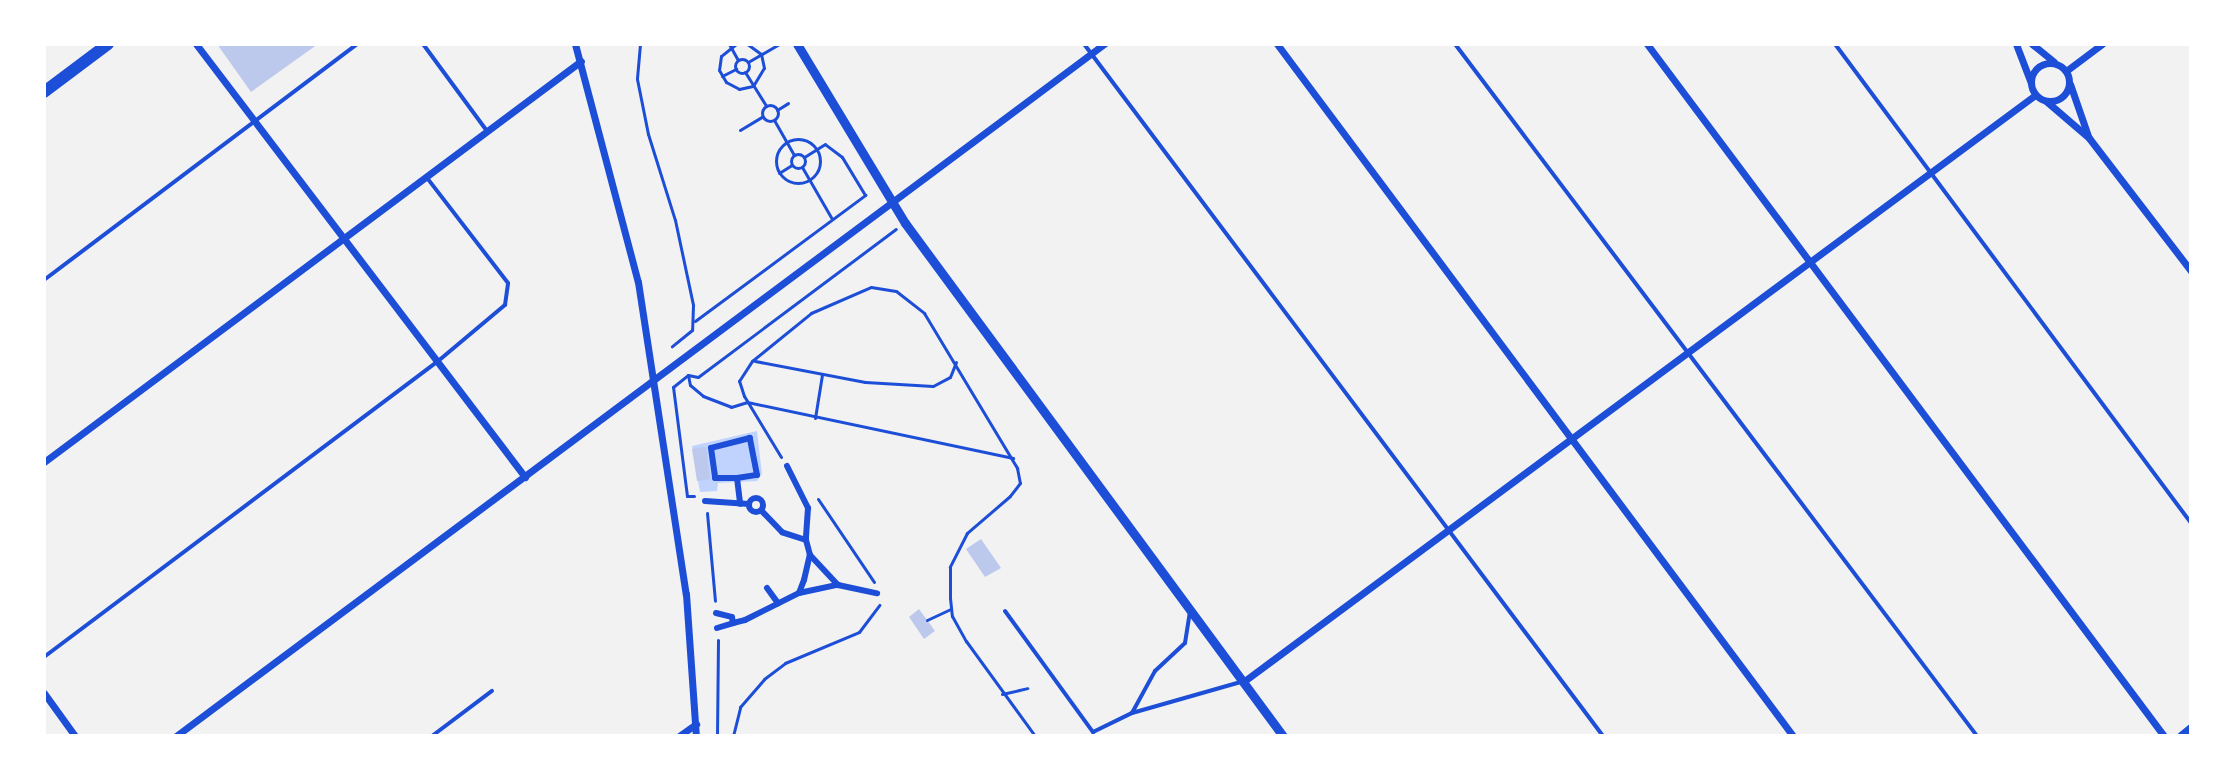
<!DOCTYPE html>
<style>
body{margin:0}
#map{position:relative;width:2235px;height:780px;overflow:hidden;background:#f2f2f2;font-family:"Roboto Serif",serif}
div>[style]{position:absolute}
.water>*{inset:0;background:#bfd3fe}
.building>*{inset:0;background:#bdc9ec}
.path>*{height:3px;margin:-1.5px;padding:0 1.5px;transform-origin:1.5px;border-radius:1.5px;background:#1d4ed8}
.path>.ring{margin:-1.5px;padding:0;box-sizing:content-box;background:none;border:3px solid #1d4ed8;border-radius:50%}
.service>*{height:4px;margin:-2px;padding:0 2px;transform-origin:2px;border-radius:2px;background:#1d4ed8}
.pedestrian>*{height:6px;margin:-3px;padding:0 3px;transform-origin:3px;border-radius:3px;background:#1d4ed8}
.pedestrian>.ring{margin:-3px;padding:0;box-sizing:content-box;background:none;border:6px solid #1d4ed8;border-radius:50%}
.minor>*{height:7px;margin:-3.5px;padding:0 3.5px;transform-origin:3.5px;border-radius:3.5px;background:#1d4ed8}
.minor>.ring{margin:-3.5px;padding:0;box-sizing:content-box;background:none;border:7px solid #1d4ed8;border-radius:50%}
.tertiary>*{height:9px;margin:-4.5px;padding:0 4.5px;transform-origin:4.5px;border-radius:4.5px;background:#1d4ed8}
.primary>*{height:12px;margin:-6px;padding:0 6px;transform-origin:6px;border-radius:6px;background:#1d4ed8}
span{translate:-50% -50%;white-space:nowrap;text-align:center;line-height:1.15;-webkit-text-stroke:6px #fff;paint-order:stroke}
.frame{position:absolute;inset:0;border:46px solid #fff;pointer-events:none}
</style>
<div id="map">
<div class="water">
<i style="clip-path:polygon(757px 431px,762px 474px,757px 481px,718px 483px,717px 491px,700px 492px,692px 446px)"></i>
</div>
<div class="building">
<i style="clip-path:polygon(217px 44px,318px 44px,251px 92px)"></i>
<i style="clip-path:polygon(706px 447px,710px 479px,697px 481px,692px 449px)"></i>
<i style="clip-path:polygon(981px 539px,1001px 568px,985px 577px,966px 549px)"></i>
<i style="clip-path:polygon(919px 609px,935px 631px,924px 639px,909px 617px)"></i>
</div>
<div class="path">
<i style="left:640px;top:44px;width:35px;rotate:95deg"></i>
<i style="left:637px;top:79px;width:56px;rotate:78.7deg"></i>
<i style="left:648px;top:134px;width:90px;rotate:72.6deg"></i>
<i style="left:675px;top:220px;width:87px;rotate:78deg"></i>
<i style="left:693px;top:305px;width:25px;rotate:92deg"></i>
<i style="left:692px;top:330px;width:26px;rotate:141deg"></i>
<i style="left:729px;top:44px;width:18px;rotate:61deg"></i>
<i style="left:736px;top:44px;width:19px;rotate:141deg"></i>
<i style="left:721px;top:56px;width:14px;rotate:98deg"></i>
<i style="left:719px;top:70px;width:14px;rotate:60deg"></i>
<i style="left:726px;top:82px;width:15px;rotate:28deg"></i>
<i style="left:739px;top:89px;width:14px;rotate:-12deg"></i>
<i style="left:753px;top:86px;width:21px;rotate:-59deg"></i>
<i style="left:764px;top:68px;width:14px;rotate:-102deg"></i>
<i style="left:761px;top:54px;width:17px;rotate:-144deg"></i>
<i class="ring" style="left:735px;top:59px;width:11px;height:11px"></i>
<i style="left:748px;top:62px;width:36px;rotate:-30deg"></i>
<i style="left:745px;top:72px;width:40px;rotate:58deg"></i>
<i style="left:722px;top:76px;width:16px;rotate:-27deg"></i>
<i class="ring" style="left:762px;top:105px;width:13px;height:13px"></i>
<i style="left:777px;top:110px;width:13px;rotate:-32deg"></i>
<i style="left:774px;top:120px;width:40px;rotate:60.3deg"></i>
<i style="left:740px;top:130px;width:26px;rotate:-31deg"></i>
<i class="ring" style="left:776px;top:139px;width:41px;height:41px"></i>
<i class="ring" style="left:791px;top:154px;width:11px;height:11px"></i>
<i style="left:802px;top:167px;width:60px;rotate:60deg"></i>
<i style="left:779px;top:173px;width:15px;rotate:-32deg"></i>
<i style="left:695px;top:321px;width:212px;rotate:-36.5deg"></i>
<i style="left:865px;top:195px;width:44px;rotate:-121.2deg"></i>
<i style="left:842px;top:157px;width:21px;rotate:-143deg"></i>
<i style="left:825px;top:144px;width:25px;rotate:148deg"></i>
<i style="left:755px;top:361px;width:112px;rotate:10.8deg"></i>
<i style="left:865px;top:382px;width:68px;rotate:3.4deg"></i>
<i style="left:933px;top:386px;width:19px;rotate:-28deg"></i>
<i style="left:950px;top:377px;width:16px;rotate:-68deg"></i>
<i style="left:688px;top:375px;width:10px;rotate:79deg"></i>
<i style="left:690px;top:385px;width:17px;rotate:40deg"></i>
<i style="left:703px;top:396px;width:30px;rotate:21deg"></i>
<i style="left:731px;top:407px;width:17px;rotate:-17deg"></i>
<i style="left:747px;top:402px;width:272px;rotate:11.9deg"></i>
<i style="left:815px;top:418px;width:44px;rotate:-80.8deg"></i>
<i style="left:781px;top:457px;width:71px;rotate:-121.2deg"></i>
<i style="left:744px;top:396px;width:16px;rotate:-108deg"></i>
<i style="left:739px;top:381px;width:24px;rotate:-57deg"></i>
<i style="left:752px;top:361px;width:76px;rotate:-39.1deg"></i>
<i style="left:811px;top:313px;width:65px;rotate:-23.4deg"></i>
<i style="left:871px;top:287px;width:25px;rotate:9deg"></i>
<i style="left:896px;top:291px;width:36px;rotate:38deg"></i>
<i style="left:924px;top:313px;width:181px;rotate:59deg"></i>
<i style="left:1017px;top:468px;width:15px;rotate:79deg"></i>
<i style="left:1020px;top:483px;width:16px;rotate:128deg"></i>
<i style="left:1010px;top:496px;width:57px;rotate:139.3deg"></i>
<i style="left:967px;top:533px;width:38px;rotate:117deg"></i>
<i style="left:950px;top:567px;width:31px;rotate:90deg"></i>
<i style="left:950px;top:598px;width:18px;rotate:84deg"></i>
<i style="left:952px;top:616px;width:29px;rotate:61deg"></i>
<i style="left:966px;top:641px;width:117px;rotate:54deg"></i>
<i style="left:694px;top:496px;width:7px;rotate:180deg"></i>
<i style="left:687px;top:496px;width:110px;rotate:-97.3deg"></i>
<i style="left:673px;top:387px;width:19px;rotate:-39deg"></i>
<i style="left:688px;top:375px;width:10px;rotate:11deg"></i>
<i style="left:698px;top:377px;width:247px;rotate:-36.8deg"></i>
<i style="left:818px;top:499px;width:100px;rotate:56deg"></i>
<i style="left:707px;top:513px;width:88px;rotate:84.8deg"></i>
<i style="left:927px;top:620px;width:26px;rotate:-25deg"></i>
<i style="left:1002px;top:694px;width:26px;rotate:-13deg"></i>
<i style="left:717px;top:736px;width:96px;rotate:-89.4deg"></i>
<i style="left:733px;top:736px;width:30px;rotate:-76deg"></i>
<i style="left:740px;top:707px;width:37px;rotate:-49deg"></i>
<i style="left:764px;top:679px;width:26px;rotate:-37deg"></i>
<i style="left:785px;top:663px;width:80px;rotate:-22.7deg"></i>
<i style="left:859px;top:632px;width:34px;rotate:-53deg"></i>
</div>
<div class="service">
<i style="left:423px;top:44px;width:108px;rotate:53.7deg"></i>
<i style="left:1084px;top:44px;width:865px;rotate:53.13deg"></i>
<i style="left:1455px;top:44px;width:867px;rotate:52.97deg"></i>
<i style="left:1835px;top:44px;width:597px;rotate:53.38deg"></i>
<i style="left:44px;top:280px;width:392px;rotate:-37deg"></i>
<i style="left:1005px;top:611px;width:150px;rotate:54deg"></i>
<i style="left:1093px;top:732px;width:43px;rotate:-26deg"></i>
<i style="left:1132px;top:713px;width:113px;rotate:-15.9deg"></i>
<i style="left:44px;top:657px;width:491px;rotate:-36.9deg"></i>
<i style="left:437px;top:362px;width:89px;rotate:-40deg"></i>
<i style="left:505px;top:305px;width:22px;rotate:-82deg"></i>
<i style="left:508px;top:283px;width:133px;rotate:-127.6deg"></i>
<i style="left:1132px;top:713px;width:48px;rotate:-61.3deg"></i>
<i style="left:1155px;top:671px;width:41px;rotate:-43deg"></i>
<i style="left:1185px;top:643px;width:30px;rotate:-81deg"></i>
<i style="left:432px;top:736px;width:75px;rotate:-36.9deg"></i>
</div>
<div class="pedestrian">
<i style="left:787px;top:466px;width:47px;rotate:63.4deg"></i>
<i style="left:808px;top:508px;width:32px;rotate:94deg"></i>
<i style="left:737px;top:478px;width:20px;rotate:-9deg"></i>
<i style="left:757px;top:475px;width:38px;rotate:-101deg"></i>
<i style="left:750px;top:438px;width:40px;rotate:165.6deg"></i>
<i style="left:711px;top:448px;width:30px;rotate:82deg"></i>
<i style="left:715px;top:478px;width:22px"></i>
<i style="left:737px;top:478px;width:26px;rotate:83deg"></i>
<i class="ring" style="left:749px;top:498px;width:8px;height:8px"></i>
<i style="left:705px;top:501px;width:44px;rotate:3.9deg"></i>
<i style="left:810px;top:555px;width:41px;rotate:47deg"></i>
<i style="left:767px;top:588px;width:19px;rotate:54deg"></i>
<i style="left:799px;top:593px;width:40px;rotate:-12deg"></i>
<i style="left:838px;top:585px;width:40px;rotate:12deg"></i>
<i style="left:716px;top:613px;width:16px;rotate:14deg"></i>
<i style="left:732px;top:617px;width:6px;rotate:81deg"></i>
<i style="left:733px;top:623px;width:12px;rotate:-14deg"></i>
<i style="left:745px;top:620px;width:60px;rotate:-26.6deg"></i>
<i style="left:799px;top:593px;width:14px;rotate:-69deg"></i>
<i style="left:804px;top:580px;width:26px;rotate:-77deg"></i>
<i style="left:810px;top:555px;width:16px;rotate:-105deg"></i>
<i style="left:806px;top:540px;width:25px;rotate:-162deg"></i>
<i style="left:782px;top:532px;width:30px;rotate:-134deg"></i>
<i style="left:717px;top:628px;width:17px;rotate:-17deg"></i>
</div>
<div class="minor">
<i style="left:196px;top:44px;width:544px;rotate:52.77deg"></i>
<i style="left:575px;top:44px;width:246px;rotate:75.2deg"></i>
<i style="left:638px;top:282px;width:316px;rotate:81.3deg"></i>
<i style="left:686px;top:594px;width:142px;rotate:86deg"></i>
<i style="left:1277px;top:44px;width:863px;rotate:53.29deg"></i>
<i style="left:1647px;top:44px;width:864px;rotate:53.24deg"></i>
<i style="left:2016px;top:44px;width:42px;rotate:69deg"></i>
<i style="left:2032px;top:44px;width:28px;rotate:39deg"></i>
<i class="ring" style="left:2031px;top:63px;width:31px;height:31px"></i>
<i style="left:2066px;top:71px;width:45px;rotate:-36.9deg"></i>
<i style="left:2070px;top:84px;width:55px;rotate:70.9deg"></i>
<i style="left:2046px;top:101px;width:57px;rotate:40.7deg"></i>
<i style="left:2089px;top:138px;width:168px;rotate:52.5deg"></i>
<i style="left:44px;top:462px;width:670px;rotate:-36.75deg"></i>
<i style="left:1243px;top:682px;width:986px;rotate:-36.54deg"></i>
<i style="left:44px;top:693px;width:53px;rotate:54.2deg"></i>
<i style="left:176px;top:736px;width:1158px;rotate:-36.71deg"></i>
<i style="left:679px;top:736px;width:21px;rotate:-35deg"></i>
</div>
<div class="tertiary">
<i style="left:797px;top:44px;width:209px;rotate:58.9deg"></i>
<i style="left:905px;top:223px;width:637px;rotate:53.62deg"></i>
<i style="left:2181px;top:736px;width:13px;rotate:-39deg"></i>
</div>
<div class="primary">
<i style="left:44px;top:92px;width:80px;rotate:-36.9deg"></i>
</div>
<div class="frame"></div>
</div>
